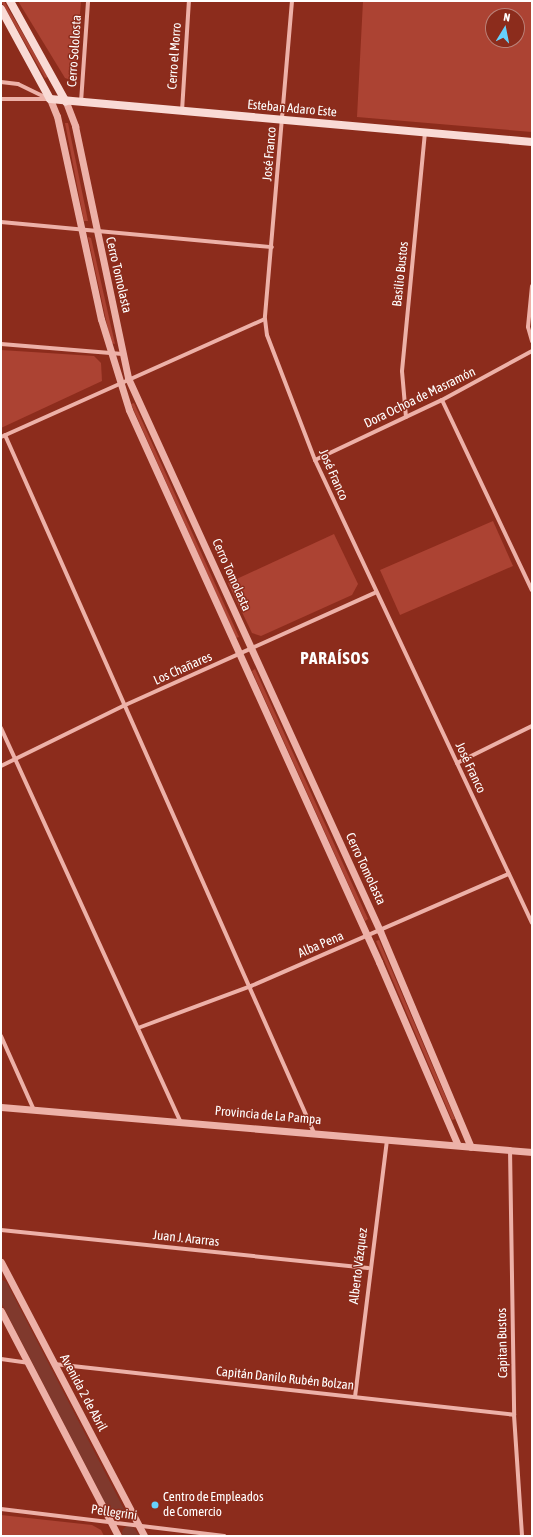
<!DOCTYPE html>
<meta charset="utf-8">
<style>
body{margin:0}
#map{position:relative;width:533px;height:1537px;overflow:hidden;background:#8c2c1c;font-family:"Asap Condensed",sans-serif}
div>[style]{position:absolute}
.green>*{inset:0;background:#ac4333}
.canal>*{height:14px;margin:-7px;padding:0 7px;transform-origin:7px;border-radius:7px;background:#80392d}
.minor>*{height:4px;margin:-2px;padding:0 2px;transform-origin:2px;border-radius:2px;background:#edb1a8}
.tertiary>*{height:7px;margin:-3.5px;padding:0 3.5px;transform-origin:3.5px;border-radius:3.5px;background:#edb1a8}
.secondary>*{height:8px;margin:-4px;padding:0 4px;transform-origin:4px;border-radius:4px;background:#f9dad5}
.dots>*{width:11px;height:11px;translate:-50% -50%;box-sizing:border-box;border:2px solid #8c2c1c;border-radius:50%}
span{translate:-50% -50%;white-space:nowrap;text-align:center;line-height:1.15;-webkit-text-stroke:3px #8c2c1c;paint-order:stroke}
.street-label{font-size:13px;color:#fff}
.poi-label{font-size:13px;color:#fff}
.left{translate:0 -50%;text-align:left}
.district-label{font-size:17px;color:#fff;font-weight:700;letter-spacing:1px}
.frame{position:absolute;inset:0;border:2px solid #fff;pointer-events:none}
.north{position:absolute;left:485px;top:8px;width:40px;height:40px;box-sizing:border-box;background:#8c2c1c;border:1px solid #ba8077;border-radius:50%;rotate:10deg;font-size:11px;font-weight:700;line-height:16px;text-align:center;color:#fff}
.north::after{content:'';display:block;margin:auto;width:14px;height:18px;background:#66d1fd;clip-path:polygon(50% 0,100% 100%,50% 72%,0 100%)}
</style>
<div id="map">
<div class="green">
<i style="clip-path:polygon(1px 1px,4px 1px,48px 77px,45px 78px)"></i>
<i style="clip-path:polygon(18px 1px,81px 1px,75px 77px,71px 80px,65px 78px)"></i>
<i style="clip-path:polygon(evenodd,363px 1px,532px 1px,532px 132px,357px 117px,363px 1px,493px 16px,517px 16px,517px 40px,493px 40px,493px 16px)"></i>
<i style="clip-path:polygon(65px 123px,68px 123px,88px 221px,84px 221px)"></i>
<i style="clip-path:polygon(88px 237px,91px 238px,115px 344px,111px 343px)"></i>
<i style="clip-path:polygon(1px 350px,94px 356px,101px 363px,102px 381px,1px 428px)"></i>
<i style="clip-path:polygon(134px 403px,239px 637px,236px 638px,131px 404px)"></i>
<i style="clip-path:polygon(493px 521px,513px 566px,400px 615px,380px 570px)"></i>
<i style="clip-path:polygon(334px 534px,358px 584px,352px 595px,261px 636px,252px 633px,228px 583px)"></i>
<i style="clip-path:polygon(255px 669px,368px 919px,365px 921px,252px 671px)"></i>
<i style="clip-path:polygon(379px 940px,455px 1119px,452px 1120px,376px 941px)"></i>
<i style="clip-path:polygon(1px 1278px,49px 1369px,126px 1515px,113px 1514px,1px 1301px)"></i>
<i style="clip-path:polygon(1px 1515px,92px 1525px,101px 1530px,104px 1536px,1px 1536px)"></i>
</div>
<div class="canal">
<i style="left:1px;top:1287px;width:252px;rotate:62.6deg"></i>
<i style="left:129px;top:1533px;width:4px;rotate:56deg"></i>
</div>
<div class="minor">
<i style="left:292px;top:1px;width:319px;rotate:94.9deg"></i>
<i style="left:265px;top:319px;width:16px;rotate:83deg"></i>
<i style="left:267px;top:335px;width:134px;rotate:69deg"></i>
<i style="left:315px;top:460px;width:511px;rotate:64.89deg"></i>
<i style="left:1px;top:82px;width:17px;rotate:7deg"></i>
<i style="left:18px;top:84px;width:32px;rotate:26deg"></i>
<i style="left:1px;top:99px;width:48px"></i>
<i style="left:81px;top:102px;width:101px;rotate:-86deg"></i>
<i style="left:182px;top:111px;width:110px;rotate:-86.4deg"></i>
<i style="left:1px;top:222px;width:272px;rotate:5.3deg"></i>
<i style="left:532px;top:286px;width:41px;rotate:95.6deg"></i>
<i style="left:528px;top:327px;width:15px;rotate:74deg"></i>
<i style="left:1px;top:344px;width:122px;rotate:4.7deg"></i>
<i style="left:442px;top:400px;width:210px;rotate:64.7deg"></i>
<i style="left:406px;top:417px;width:46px;rotate:-95deg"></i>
<i style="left:402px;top:371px;width:240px;rotate:-84.5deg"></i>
<i style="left:5px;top:435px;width:763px;rotate:66.12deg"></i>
<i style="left:1px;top:437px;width:289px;rotate:-24.1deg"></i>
<i style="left:315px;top:460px;width:140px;rotate:-25.3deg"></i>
<i style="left:442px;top:400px;width:102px;rotate:-28.6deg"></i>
<i style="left:1px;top:728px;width:431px;rotate:65.5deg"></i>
<i style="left:457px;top:763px;width:84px;rotate:-26.3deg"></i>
<i style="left:1px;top:766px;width:136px;rotate:-26.2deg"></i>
<i style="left:123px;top:706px;width:276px;rotate:-24.2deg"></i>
<i style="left:138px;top:1028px;width:121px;rotate:-20.4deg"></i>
<i style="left:251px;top:986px;width:281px;rotate:-23.5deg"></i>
<i style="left:1px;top:1036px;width:81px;rotate:66deg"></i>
<i style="left:510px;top:1149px;width:266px;rotate:89.1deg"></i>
<i style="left:514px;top:1415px;width:121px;rotate:86.2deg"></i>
<i style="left:1px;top:1230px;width:369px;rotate:5.9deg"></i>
<i style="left:1px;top:1359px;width:27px;rotate:8deg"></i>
<i style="left:54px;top:1364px;width:463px;rotate:6.3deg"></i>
<i style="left:355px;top:1397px;width:260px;rotate:-82.9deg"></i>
<i style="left:1px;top:1509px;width:225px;rotate:6.9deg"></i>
</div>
<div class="tertiary">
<i style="left:50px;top:99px;width:18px;rotate:68deg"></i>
<i style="left:57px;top:116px;width:208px;rotate:77.8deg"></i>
<i style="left:101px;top:319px;width:95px;rotate:72.9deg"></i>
<i style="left:129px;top:410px;width:606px;rotate:65.63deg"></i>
<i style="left:379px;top:962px;width:199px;rotate:66.7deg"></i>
<i style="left:66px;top:102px;width:26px;rotate:69deg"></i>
<i style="left:75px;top:126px;width:258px;rotate:78.1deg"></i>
<i style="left:128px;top:378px;width:608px;rotate:65.5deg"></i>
<i style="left:380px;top:931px;width:234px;rotate:67.2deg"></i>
<i style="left:1px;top:1107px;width:533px;rotate:4.84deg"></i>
<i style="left:1px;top:1262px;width:309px;rotate:62.4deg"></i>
<i style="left:1px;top:1311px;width:254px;rotate:62.5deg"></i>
</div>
<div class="secondary">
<i style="left:10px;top:1px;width:115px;rotate:61deg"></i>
<i style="left:1px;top:9px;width:102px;rotate:61.4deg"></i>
<i style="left:50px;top:99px;width:484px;rotate:5.1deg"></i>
</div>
<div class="dots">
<i style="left:155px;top:1505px;background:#66d1fd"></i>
</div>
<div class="street-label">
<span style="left:75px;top:51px;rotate:-86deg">Cerro Sololosta</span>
<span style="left:175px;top:56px;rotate:-86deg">Cerro el Morro</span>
<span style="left:292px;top:109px;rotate:5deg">Esteban Adaro Este</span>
<span style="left:270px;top:154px;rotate:-85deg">José Franco</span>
<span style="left:401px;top:274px;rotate:-84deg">Basilio Bustos</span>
<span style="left:118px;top:275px;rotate:77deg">Cerro Tomolasta</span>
<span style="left:420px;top:398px;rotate:-26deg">Dora Ochoa de Masramón</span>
<span style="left:333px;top:475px;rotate:66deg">José Franco</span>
<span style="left:231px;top:575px;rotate:66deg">Cerro Tomolasta</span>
<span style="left:183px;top:669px;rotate:-24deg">Los Chañares</span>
<span style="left:470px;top:768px;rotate:65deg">José Franco</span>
<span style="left:365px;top:869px;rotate:65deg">Cerro Tomolasta</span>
<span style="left:321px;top:945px;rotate:-23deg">Alba Pena</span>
<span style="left:268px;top:1116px;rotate:5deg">Provincia de La Pampa</span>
<span style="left:186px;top:1239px;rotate:6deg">Juan J. Ararras</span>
<span style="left:359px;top:1266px;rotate:-83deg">Alberto Vázquez</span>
<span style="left:503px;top:1343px;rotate:-91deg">Capitan Bustos</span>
<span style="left:285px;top:1379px;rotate:6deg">Capitán Danilo Rubén Bolzan</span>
<span style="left:83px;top:1393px;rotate:62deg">Avenida 2 de Abril</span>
<span style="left:114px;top:1513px;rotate:8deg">Pellegrini</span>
</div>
<div class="poi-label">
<span class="left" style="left:163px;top:1505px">Centro de Empleados<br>de Comercio</span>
</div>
<div class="district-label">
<span style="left:335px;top:659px">PARAÍSOS</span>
</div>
<div class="frame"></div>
<div class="north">N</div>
</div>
